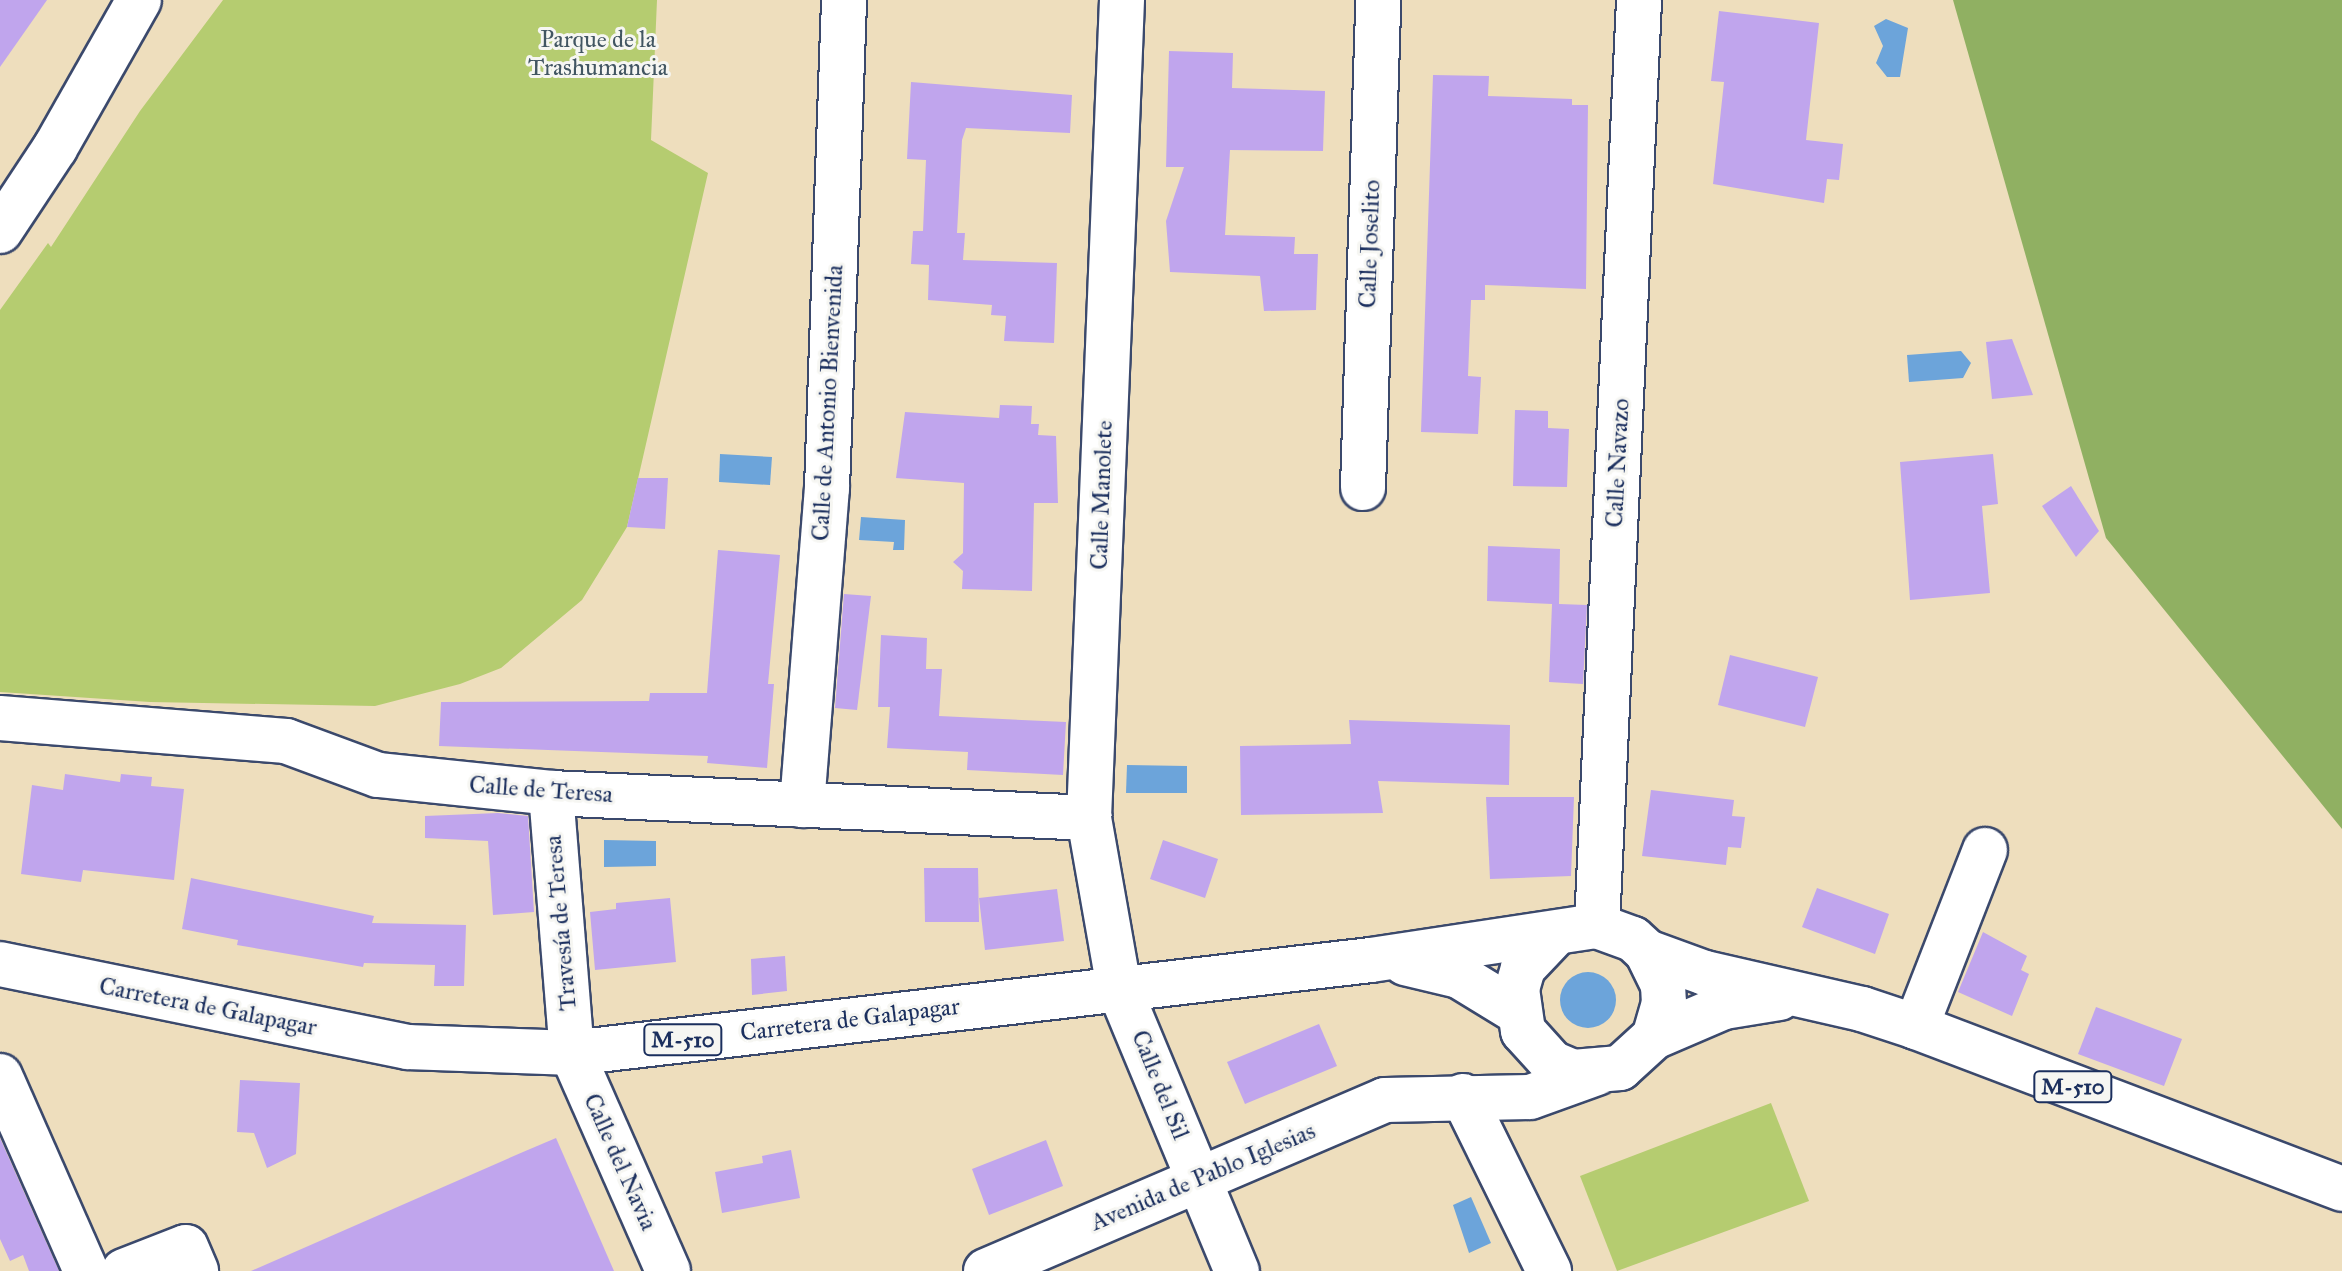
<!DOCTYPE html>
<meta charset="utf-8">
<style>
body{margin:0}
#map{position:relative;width:2342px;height:1271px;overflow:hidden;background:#eedebd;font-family:"IM FELL Great Primer",serif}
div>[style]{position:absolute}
.green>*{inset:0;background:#b5cc70}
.forest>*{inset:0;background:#90b062}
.water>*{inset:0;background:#6ca4da}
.round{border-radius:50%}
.building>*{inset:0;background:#c0a5ed}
.roads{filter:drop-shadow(2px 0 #3b496c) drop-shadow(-2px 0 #3b496c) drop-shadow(0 2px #3b496c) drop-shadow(0 -2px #3b496c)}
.minor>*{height:44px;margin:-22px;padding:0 22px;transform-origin:22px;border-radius:22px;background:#fff}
.major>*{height:44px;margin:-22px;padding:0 22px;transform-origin:22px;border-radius:22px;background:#fff}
span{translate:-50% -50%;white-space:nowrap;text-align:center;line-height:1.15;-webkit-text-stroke:6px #f6f6f2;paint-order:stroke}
.shield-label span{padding:2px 6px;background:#f6f6f2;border:2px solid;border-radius:6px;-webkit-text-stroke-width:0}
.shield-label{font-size:22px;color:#1b2f5e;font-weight:700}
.park-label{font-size:24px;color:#425662}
.street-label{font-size:24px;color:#1b2f5e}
</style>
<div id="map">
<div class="green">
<i style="clip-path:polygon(223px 0,657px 0,651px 140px,708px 173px,627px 527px,582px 600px,501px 668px,460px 684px,375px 706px,150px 702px,0 692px,0 310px,48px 243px,51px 247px,140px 111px)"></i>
<i style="clip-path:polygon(1771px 1103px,1809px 1201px,1617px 1271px,1580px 1176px)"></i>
</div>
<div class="forest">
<i style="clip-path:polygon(1953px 0,2342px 0,2342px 829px,2106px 538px)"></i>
</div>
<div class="water">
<i style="clip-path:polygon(1886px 19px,1908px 28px,1900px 77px,1887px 77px,1876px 63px,1883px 46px,1874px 26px)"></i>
<i style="clip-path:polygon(1961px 351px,1971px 363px,1963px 378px,1909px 382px,1907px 355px)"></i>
<i style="clip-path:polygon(720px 454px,772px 457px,770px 485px,719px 482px)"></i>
<i style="clip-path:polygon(861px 517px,905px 520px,904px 550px,893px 550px,894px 542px,859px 540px)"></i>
<i style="clip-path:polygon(1127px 765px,1187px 766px,1187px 793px,1126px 793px)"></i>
<i style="clip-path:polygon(604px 840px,656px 841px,656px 866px,604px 867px)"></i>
<i class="round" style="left:1560px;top:972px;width:56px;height:56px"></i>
<i style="clip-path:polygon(1471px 1197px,1491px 1243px,1469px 1253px,1453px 1205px)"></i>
</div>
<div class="building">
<i style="clip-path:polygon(0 0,47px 0,0 67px)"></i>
<i style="clip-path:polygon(1719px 11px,1819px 23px,1806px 140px,1843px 144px,1839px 180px,1827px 179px,1824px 203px,1713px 184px,1724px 82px,1711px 81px)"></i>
<i style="clip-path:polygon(1169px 51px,1233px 53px,1232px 88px,1325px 91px,1323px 151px,1230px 150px,1225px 235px,1295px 237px,1294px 254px,1318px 254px,1316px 310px,1264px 311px,1260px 276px,1170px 272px,1166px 221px,1184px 167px,1166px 167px)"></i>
<i style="clip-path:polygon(1433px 75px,1489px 76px,1488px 96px,1572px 99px,1572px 105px,1588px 105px,1586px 289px,1485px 285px,1485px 300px,1471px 300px,1468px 376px,1481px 377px,1478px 434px,1421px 432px)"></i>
<i style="clip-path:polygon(911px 82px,1072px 95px,1070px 133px,966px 128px,962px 140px,957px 233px,965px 233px,963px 260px,1057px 263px,1054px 343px,1004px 341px,1006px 316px,991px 315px,992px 305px,928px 300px,929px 265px,911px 264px,913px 231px,923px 231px,926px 160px,907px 159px)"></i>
<i style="clip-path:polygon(2012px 339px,2033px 395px,1992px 399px,1986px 342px)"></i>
<i style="clip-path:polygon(1000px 405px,1032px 406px,1031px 424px,1039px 424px,1038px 435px,1056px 436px,1058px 503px,1034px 503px,1032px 591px,962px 589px,963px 571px,953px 562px,963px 553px,964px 483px,896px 478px,905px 412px,999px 418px)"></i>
<i style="clip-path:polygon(1515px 410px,1548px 411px,1548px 428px,1569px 429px,1567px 487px,1513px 486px)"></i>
<i style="clip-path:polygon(1993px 454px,1998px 504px,1982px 506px,1990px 593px,1910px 600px,1900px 462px)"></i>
<i style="clip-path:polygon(638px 478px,668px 478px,665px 529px,627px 527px)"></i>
<i style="clip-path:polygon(2071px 486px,2099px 531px,2076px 557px,2042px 506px)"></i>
<i style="clip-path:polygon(1488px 546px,1560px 549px,1559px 604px,1587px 605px,1583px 684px,1549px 682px,1552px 604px,1487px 601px)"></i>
<i style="clip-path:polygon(718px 550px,780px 555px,768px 684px,774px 684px,767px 768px,707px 763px,708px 756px,439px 746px,441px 702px,649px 701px,650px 693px,707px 693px)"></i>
<i style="clip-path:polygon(844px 594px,871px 596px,857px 710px,835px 708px)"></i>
<i style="clip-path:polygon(881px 635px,927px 638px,926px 669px,942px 669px,939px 716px,1066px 722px,1063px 775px,967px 770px,968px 752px,887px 748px,890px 707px,878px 707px)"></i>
<i style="clip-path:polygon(1730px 655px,1818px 677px,1805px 727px,1718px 705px)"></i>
<i style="clip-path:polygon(1349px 720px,1510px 725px,1509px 785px,1378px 781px,1383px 813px,1241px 815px,1240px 746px,1351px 744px)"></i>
<i style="clip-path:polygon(65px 774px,120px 782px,121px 774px,152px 777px,151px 786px,184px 789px,174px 880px,83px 870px,81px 882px,21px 874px,32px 785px,63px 790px)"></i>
<i style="clip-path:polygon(1651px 790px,1734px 800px,1732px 816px,1745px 817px,1741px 848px,1728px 847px,1726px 865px,1642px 856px)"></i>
<i style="clip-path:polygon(1486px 797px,1574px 797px,1571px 876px,1490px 879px)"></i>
<i style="clip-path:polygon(498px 813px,528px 816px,534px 912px,493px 915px,488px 841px,425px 838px,425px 816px)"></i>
<i style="clip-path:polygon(1163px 840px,1218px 859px,1205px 898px,1150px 879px)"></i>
<i style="clip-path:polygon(924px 868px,978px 868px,979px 922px,925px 922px)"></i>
<i style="clip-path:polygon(191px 878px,374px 916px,372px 923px,466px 925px,464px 986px,434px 986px,435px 965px,364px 963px,363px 967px,237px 945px,238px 940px,182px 929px)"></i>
<i style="clip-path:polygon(1817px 888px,1889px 914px,1875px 954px,1802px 927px)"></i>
<i style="clip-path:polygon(1057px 889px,1064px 941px,985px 950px,979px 898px)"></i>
<i style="clip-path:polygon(670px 898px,676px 962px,595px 970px,590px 912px,616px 909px,616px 903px)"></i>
<i style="clip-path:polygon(1983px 932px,2027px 956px,2021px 970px,2029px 974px,2012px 1016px,1958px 992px)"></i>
<i style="clip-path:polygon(785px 956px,787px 991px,752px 995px,751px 959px)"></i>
<i style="clip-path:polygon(2096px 1007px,2182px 1039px,2164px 1086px,2078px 1054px)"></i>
<i style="clip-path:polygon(1319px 1024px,1337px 1066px,1245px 1104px,1227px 1062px)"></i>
<i style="clip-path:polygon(240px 1080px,300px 1083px,296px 1154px,267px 1168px,254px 1133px,237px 1132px)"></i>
<i style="clip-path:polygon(0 1138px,59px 1271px,29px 1271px,23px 1255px,10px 1261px,0 1239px)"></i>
<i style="clip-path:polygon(556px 1138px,614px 1271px,251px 1271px,523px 1152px)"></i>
<i style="clip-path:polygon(1046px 1140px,1063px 1186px,989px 1215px,972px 1169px)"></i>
<i style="clip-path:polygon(791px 1150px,800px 1198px,722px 1213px,715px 1172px,763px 1163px,762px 1156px)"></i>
</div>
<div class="roads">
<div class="minor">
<i style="left:1122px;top:0;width:819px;rotate:92.31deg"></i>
<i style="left:1089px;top:818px;width:173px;rotate:80deg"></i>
<i style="left:1119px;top:988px;width:307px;rotate:67.4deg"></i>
<i style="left:0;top:231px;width:100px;rotate:-56.5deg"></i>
<i style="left:55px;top:148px;width:170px;rotate:-60.4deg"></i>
<i style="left:1363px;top:488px;width:488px;rotate:-88.2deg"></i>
<i style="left:0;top:718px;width:287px;rotate:4.6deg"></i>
<i style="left:286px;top:741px;width:98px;rotate:20.3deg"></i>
<i style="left:378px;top:775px;width:174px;rotate:5.9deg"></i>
<i style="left:551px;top:793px;width:539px;rotate:2.66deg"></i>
<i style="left:551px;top:793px;width:261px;rotate:85.4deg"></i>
<i style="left:572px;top:1053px;width:238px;rotate:66.2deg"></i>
<i style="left:802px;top:805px;width:318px;rotate:-85.5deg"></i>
<i style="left:827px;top:488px;width:488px;rotate:-88deg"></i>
<i style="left:1597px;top:926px;width:927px;rotate:-87.4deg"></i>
<i style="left:1916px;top:1027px;width:190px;rotate:-68.7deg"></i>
<i style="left:0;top:1076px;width:213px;rotate:66.2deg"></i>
<i style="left:1463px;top:1096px;width:195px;rotate:63.8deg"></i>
<i style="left:124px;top:1271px;width:66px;rotate:-21.2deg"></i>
<i style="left:186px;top:1247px;width:26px;rotate:67deg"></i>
<i style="left:986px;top:1271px;width:434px;rotate:-23.2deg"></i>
<i style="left:1385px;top:1100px;width:145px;rotate:-1.2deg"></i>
<i style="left:1530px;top:1097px;width:71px;rotate:-19.7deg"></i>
</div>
<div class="major">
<i style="left:1647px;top:952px;width:62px;rotate:19.9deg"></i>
<i style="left:1705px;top:973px;width:161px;rotate:12.9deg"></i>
<i style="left:1862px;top:1009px;width:57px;rotate:18.4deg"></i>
<i style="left:1916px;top:1027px;width:456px;rotate:20.8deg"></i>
<i style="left:1405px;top:963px;width:56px;rotate:13.5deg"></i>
<i style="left:1459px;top:976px;width:69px;rotate:31.4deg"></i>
<i style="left:0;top:964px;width:416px;rotate:11.5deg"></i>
<i style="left:408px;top:1047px;width:164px;rotate:2.1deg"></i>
<i style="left:572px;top:1053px;width:804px;rotate:-6.64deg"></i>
<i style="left:1371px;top:960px;width:229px;rotate:-8.6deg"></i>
<i style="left:1597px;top:926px;width:38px;rotate:20deg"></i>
<i style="left:1633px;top:939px;width:19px;rotate:43deg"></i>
<i style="left:1647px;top:952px;width:37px;rotate:64deg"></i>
<i style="left:1663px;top:985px;width:18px;rotate:87deg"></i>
<i style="left:1664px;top:1003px;width:35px;rotate:106deg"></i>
<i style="left:1654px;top:1037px;width:46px;rotate:137.6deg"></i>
<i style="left:1620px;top:1068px;width:47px;rotate:175.1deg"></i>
<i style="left:1573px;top:1072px;width:23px;rotate:-157deg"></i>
<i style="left:1552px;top:1063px;width:43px;rotate:-132.2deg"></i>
<i style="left:1523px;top:1031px;width:42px;rotate:-98.1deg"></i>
<i style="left:1517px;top:989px;width:22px;rotate:-74deg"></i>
<i style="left:1523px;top:968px;width:47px;rotate:-46.7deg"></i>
<i style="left:1654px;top:1037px;width:76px;rotate:-23.2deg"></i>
<i style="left:1724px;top:1007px;width:56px;rotate:-9.3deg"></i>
</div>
</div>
<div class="shield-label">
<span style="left:683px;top:1040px">M-510</span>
<span style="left:2073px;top:1087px">M-510</span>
</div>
<div class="park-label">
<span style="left:598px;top:54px">Parque de la<br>Trashumancia</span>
</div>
<div class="street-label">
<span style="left:1370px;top:244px;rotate:-88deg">Calle Joselito</span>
<span style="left:828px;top:403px;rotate:-87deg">Calle de Antonio Bienvenida</span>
<span style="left:1618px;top:463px;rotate:-87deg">Calle Navazo</span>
<span style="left:1102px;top:495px;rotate:-88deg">Calle Manolete</span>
<span style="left:541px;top:790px;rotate:4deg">Calle de Teresa</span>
<span style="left:561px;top:923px;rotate:-95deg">Travesía de Teresa</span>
<span style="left:208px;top:1007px;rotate:11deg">Carretera de Galapagar</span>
<span style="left:850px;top:1020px;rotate:-7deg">Carretera de Galapagar</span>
<span style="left:1160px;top:1085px;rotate:68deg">Calle del Sil</span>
<span style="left:620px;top:1162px;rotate:66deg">Calle del Navia</span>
<span style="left:1203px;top:1177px;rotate:-23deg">Avenida de Pablo Iglesias</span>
</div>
</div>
